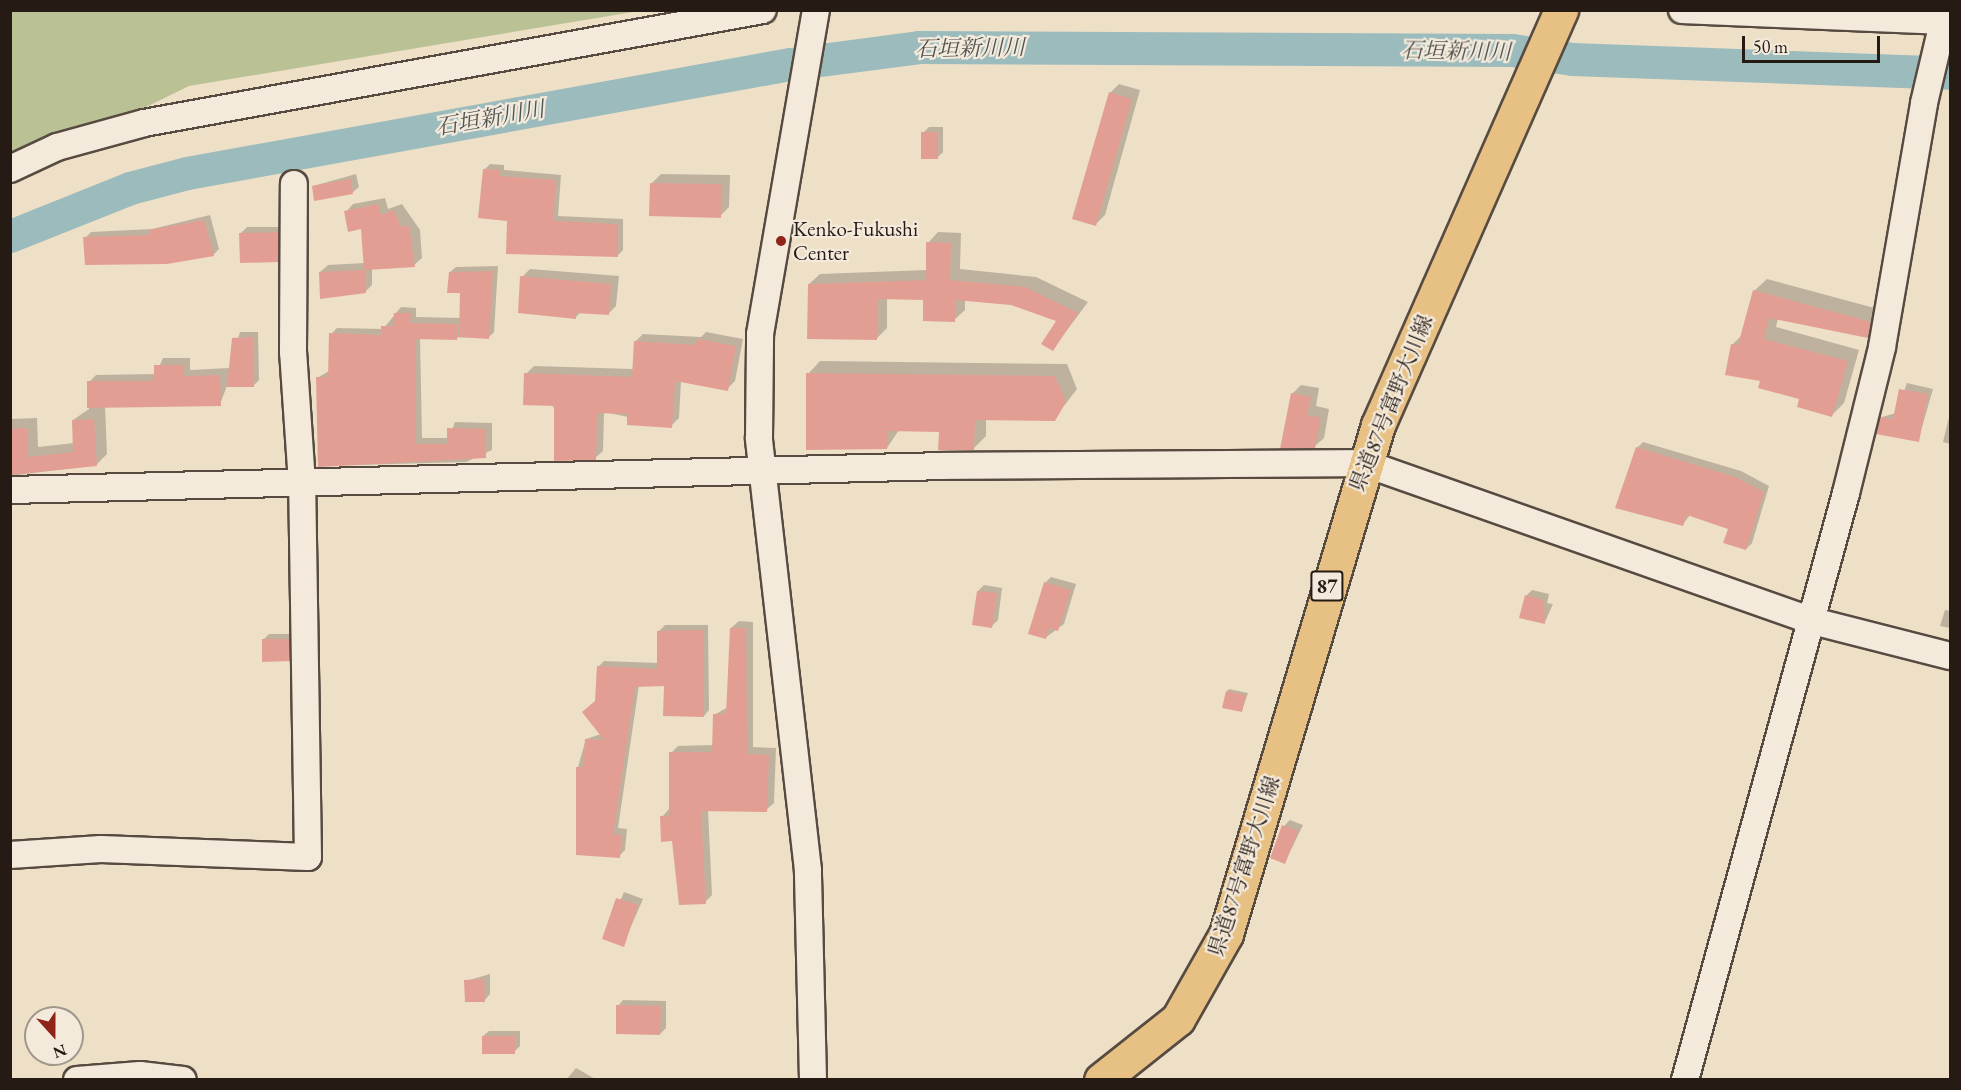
<!DOCTYPE html>
<meta charset="utf-8">
<style>
body{margin:0}
#map{position:relative;width:1961px;height:1090px;overflow:hidden;background:#eedfc7;font-family:"EB Garamond","Noto Serif JP",serif}
div>[style]{position:absolute}
.green>*{inset:0;background:#b9c195}
.shadow>*{inset:0;background:#0003}
.river>*{height:33px;margin:-16.5px;padding:0 16.5px;transform-origin:16.5px;border-radius:16.5px;background:#9cbbbd}
.building>*{inset:0;background:#e39e94}
.roads{filter:drop-shadow(2px 0 #574b41) drop-shadow(-2px 0 #574b41) drop-shadow(0 2px #574b41) drop-shadow(0 -2px #574b41)}
.minor>*{height:26px;margin:-13px;padding:0 13px;transform-origin:13px;border-radius:13px;background:#f4eadb}
.major>*{height:33px;margin:-16.5px;padding:0 16.5px;transform-origin:16.5px;border-radius:16.5px;background:#e7c084}
.dots>*{width:16px;height:16px;translate:-50% -50%;box-sizing:border-box;border:3px solid #f4eadb;border-radius:50%}
span{translate:-50% -50%;white-space:nowrap;text-align:center;line-height:1.15;-webkit-text-stroke:4.5px #f4eadb;paint-order:stroke}
.shield-label span{padding:2px 4px;background:#f4eadb;border:2px solid;border-radius:4px;-webkit-text-stroke-width:0}
.shield-label{font-size:20px;color:#251a14;font-weight:700}
.poi-label{font-size:21px;color:#251a14}
.left{translate:0 -50%;text-align:left}
.street-label{font-size:21px;color:#251a14}
.water-label{font-size:22px;color:#4f524f;font-style:italic}
.frame{position:absolute;inset:0;border:12px solid #251a14;pointer-events:none}
.north{position:absolute;left:24px;top:1006px;width:60px;height:60px;box-sizing:border-box;background:#f4eadb;border:2px solid #a1978b;border-radius:50%;rotate:159deg;font-size:16px;font-weight:700;line-height:24px;text-align:center;color:#251a14}
.north::after{content:'';display:block;margin:auto;width:21px;height:27px;background:#8f2418;clip-path:polygon(50% 0,100% 100%,50% 72%,0 100%)}
.scale{position:absolute;left:1742px;top:36px;width:138px;height:27px;box-sizing:border-box;border:3px solid #251a14;border-top:0;padding-left:8px;font-size:18px;line-height:21px;white-space:nowrap;color:#251a14;-webkit-text-stroke:4px #f4eadb;paint-order:stroke}
</style>
<div id="map">
<div class="green">
<i style="clip-path:polygon(11px 11px,639px 11px,189px 86px,11px 173px)"></i>
</div>
<div class="shadow">
<i style="clip-path:polygon(1119px 84px,1140px 90px,1105px 215px,1096px 224px,1110px 93px)"></i>
<i style="clip-path:polygon(929px 127px,943px 127px,943px 152px,937px 158px,923px 133px)"></i>
<i style="clip-path:polygon(490px 164px,504px 165px,504px 170px,561px 175px,558px 216px,623px 219px,623px 250px,617px 256px,508px 219px,484px 170px)"></i>
<i style="clip-path:polygon(356px 174px,359px 187px,353px 192px,313px 186px)"></i>
<i style="clip-path:polygon(661px 174px,730px 175px,729px 207px,720px 216px,652px 183px)"></i>
<i style="clip-path:polygon(385px 198px,388px 209px,402px 204px,420px 230px,422px 258px,414px 265px,372px 268px,372px 285px,365px 292px,320px 272px,328px 265px,365px 263px,362px 227px,346px 212px,353px 204px)"></i>
<i style="clip-path:polygon(210px 215px,219px 249px,213px 255px,85px 238px,91px 232px,152px 229px)"></i>
<i style="clip-path:polygon(247px 227px,284px 227px,284px 254px,278px 260px,241px 233px)"></i>
<i style="clip-path:polygon(938px 232px,961px 233px,960px 269px,1036px 277px,1088px 302px,1053px 349px,1059px 320px,1011px 304px,965px 299px,965px 310px,954px 320px,925px 299px,887px 298px,887px 328px,876px 339px,809px 284px,820px 274px,927px 270px,928px 243px)"></i>
<i style="clip-path:polygon(498px 266px,494px 332px,489px 337px,420px 338px,422px 438px,449px 438px,455px 422px,492px 423px,492px 450px,466px 462px,320px 466px,317px 378px,329px 371px,331px 334px,337px 328px,383px 329px,401px 307px,416px 308px,416px 317px,461px 318px,461px 292px,450px 272px,456px 267px)"></i>
<i style="clip-path:polygon(530px 269px,619px 276px,616px 306px,608px 314px,581px 312px,575px 318px,522px 277px)"></i>
<i style="clip-path:polygon(1767px 279px,1882px 310px,1880px 325px,1868px 337px,1778px 318px,1776px 327px,1859px 350px,1844px 403px,1832px 415px,1762px 379px,1732px 345px,1742px 335px,1755px 290px)"></i>
<i style="clip-path:polygon(240px 332px,258px 332px,259px 380px,253px 386px,227px 386px,220px 404px,105px 406px,107px 454px,96px 465px,10px 476px,10px 419px,37px 418px,38px 447px,74px 443px,73px 420px,89px 409px,89px 382px,96px 375px,156px 374px,163px 358px,190px 358px,190px 370px,229px 368px)"></i>
<i style="clip-path:polygon(706px 332px,743px 339px,735px 381px,727px 389px,681px 381px,679px 418px,671px 426px,604px 412px,603px 451px,595px 458px,526px 374px,534px 366px,633px 369px,635px 342px,643px 334px,701px 337px)"></i>
<i style="clip-path:polygon(820px 361px,1067px 364px,1077px 389px,1054px 419px,986px 418px,986px 436px,973px 449px,940px 430px,899px 430px,887px 448px,808px 374px)"></i>
<i style="clip-path:polygon(1907px 383px,1933px 389px,1918px 441px,1882px 417px,1896px 413px)"></i>
<i style="clip-path:polygon(1301px 385px,1319px 388px,1316px 406px,1329px 409px,1324px 438px,1314px 447px,1292px 394px)"></i>
<i style="clip-path:polygon(1950px 413px,1950px 444px,1943px 442px)"></i>
<i style="clip-path:polygon(1643px 442px,1741px 471px,1769px 486px,1752px 543px,1746px 549px,1730px 528px,1690px 515px,1683px 524px,1637px 448px)"></i>
<i style="clip-path:polygon(1051px 577px,1076px 584px,1064px 624px,1045px 638px,1045px 583px)"></i>
<i style="clip-path:polygon(984px 585px,1002px 588px,998px 620px,992px 626px,978px 591px)"></i>
<i style="clip-path:polygon(1532px 590px,1549px 594px,1547px 603px,1553px 604px,1545px 622px,1526px 596px)"></i>
<i style="clip-path:polygon(1945px 610px,1950px 611px,1950px 628px,1940px 626px)"></i>
<i style="clip-path:polygon(739px 621px,753px 622px,753px 747px,776px 748px,774px 803px,766px 810px,708px 810px,712px 895px,705px 902px,662px 817px,669px 809px,671px 753px,678px 746px,714px 745px,714px 715px,728px 707px,731px 628px)"></i>
<i style="clip-path:polygon(665px 625px,708px 625px,709px 710px,704px 716px,665px 685px,639px 685px,618px 828px,627px 829px,625px 850px,619px 856px,578px 767px,586px 739px,601px 734px,598px 667px,604px 661px,659px 663px,659px 631px)"></i>
<i style="clip-path:polygon(269px 634px,295px 634px,295px 654px,289px 660px,263px 640px)"></i>
<i style="clip-path:polygon(1229px 689px,1248px 693px,1242px 710px,1227px 691px)"></i>
<i style="clip-path:polygon(1290px 820px,1303px 825px,1285px 862px,1284px 826px)"></i>
<i style="clip-path:polygon(624px 892px,643px 899px,623px 945px,604px 938px)"></i>
<i style="clip-path:polygon(490px 974px,490px 994px,485px 1000px,466px 981px)"></i>
<i style="clip-path:polygon(623px 1000px,666px 1001px,666px 1028px,660px 1034px,618px 1006px)"></i>
<i style="clip-path:polygon(489px 1031px,520px 1031px,520px 1046px,514px 1052px,483px 1036px)"></i>
<i style="clip-path:polygon(576px 1068px,597px 1080px,566px 1080px)"></i>
</div>
<div class="river">
<i style="left:10px;top:236px;width:129px;rotate:-21.8deg"></i>
<i style="left:130px;top:188px;width:59px;rotate:-14.7deg"></i>
<i style="left:187px;top:173px;width:613px;rotate:-10.25deg"></i>
<i style="left:790px;top:64px;width:130px;rotate:-7.5deg"></i>
<i style="left:919px;top:47px;width:593px;rotate:0.29deg"></i>
<i style="left:1512px;top:50px;width:61px;rotate:8.5deg"></i>
<i style="left:1572px;top:59px;width:378px;rotate:2.1deg"></i>
</div>
<div class="building">
<i style="clip-path:polygon(1109px 92px,1132px 99px,1096px 226px,1072px 219px)"></i>
<i style="clip-path:polygon(921px 132px,938px 132px,938px 159px,921px 159px)"></i>
<i style="clip-path:polygon(483px 169px,499px 170px,499px 176px,556px 180px,553px 221px,618px 224px,618px 257px,506px 254px,507px 221px,478px 218px)"></i>
<i style="clip-path:polygon(351px 179px,353px 194px,314px 201px,312px 186px)"></i>
<i style="clip-path:polygon(650px 183px,722px 184px,721px 218px,649px 216px)"></i>
<i style="clip-path:polygon(378px 204px,381px 215px,394px 210px,401px 227px,409px 226px,415px 267px,366px 270px,366px 293px,320px 299px,319px 272px,364px 270px,361px 229px,348px 232px,344px 211px)"></i>
<i style="clip-path:polygon(204px 220px,214px 256px,167px 264px,85px 265px,83px 237px,149px 235px,149px 230px)"></i>
<i style="clip-path:polygon(279px 232px,279px 262px,240px 263px,239px 233px)"></i>
<i style="clip-path:polygon(926px 242px,951px 243px,950px 280px,1025px 287px,1078px 313px,1053px 351px,1041px 344px,1056px 321px,1011px 305px,955px 300px,955px 322px,923px 321px,923px 300px,878px 299px,877px 340px,807px 339px,808px 284px,926px 280px)"></i>
<i style="clip-path:polygon(493px 271px,489px 339px,459px 337px,460px 293px,447px 293px,449px 272px)"></i>
<i style="clip-path:polygon(520px 276px,611px 284px,609px 315px,576px 313px,576px 319px,518px 313px)"></i>
<i style="clip-path:polygon(1753px 290px,1871px 322px,1868px 338px,1769px 318px,1764px 339px,1848px 361px,1832px 417px,1797px 407px,1799px 399px,1758px 388px,1760px 381px,1725px 375px,1731px 344px,1738px 345px)"></i>
<i style="clip-path:polygon(394px 313px,411px 313px,410px 323px,458px 324px,457px 340px,415px 339px,416px 444px,447px 444px,447px 428px,486px 429px,486px 458px,318px 467px,316px 377px,328px 377px,329px 333px,381px 335px,381px 326px,393px 326px)"></i>
<i style="clip-path:polygon(253px 337px,254px 387px,227px 387px,232px 338px)"></i>
<i style="clip-path:polygon(697px 339px,736px 346px,728px 391px,675px 381px,672px 428px,627px 425px,627px 414px,597px 413px,596px 460px,554px 461px,554px 406px,523px 405px,524px 373px,632px 377px,634px 341px,696px 345px)"></i>
<i style="clip-path:polygon(154px 365px,183px 365px,183px 376px,220px 375px,221px 406px,87px 408px,87px 381px,154px 381px)"></i>
<i style="clip-path:polygon(806px 373px,1055px 376px,1066px 402px,1055px 421px,975px 420px,974px 450px,938px 450px,939px 432px,888px 431px,887px 449px,806px 450px)"></i>
<i style="clip-path:polygon(1899px 389px,1928px 394px,1919px 442px,1876px 434px,1880px 417px,1893px 419px)"></i>
<i style="clip-path:polygon(1291px 393px,1311px 397px,1307px 415px,1321px 418px,1315px 448px,1280px 449px)"></i>
<i style="clip-path:polygon(94px 419px,97px 466px,10px 475px,10px 429px,27px 428px,27px 457px,73px 452px,72px 420px)"></i>
<i style="clip-path:polygon(1636px 447px,1735px 477px,1764px 492px,1746px 550px,1723px 543px,1728px 529px,1687px 515px,1683px 526px,1615px 508px)"></i>
<i style="clip-path:polygon(1044px 582px,1071px 590px,1058px 631px,1049px 628px,1046px 639px,1028px 634px)"></i>
<i style="clip-path:polygon(977px 591px,997px 593px,992px 628px,972px 625px)"></i>
<i style="clip-path:polygon(1525px 595px,1544px 600px,1545px 624px,1519px 618px)"></i>
<i style="clip-path:polygon(730px 628px,746px 628px,747px 754px,769px 755px,767px 812px,701px 811px,706px 904px,679px 905px,672px 841px,661px 842px,660px 816px,669px 816px,669px 752px,712px 752px,713px 714px,726px 714px)"></i>
<i style="clip-path:polygon(703px 630px,704px 717px,663px 716px,664px 686px,635px 687px,613px 834px,622px 835px,620px 858px,576px 855px,576px 767px,583px 767px,585px 739px,604px 740px,582px 712px,595px 701px,597px 666px,657px 669px,657px 631px)"></i>
<i style="clip-path:polygon(262px 639px,290px 639px,290px 661px,262px 662px)"></i>
<i style="clip-path:polygon(1226px 691px,1246px 695px,1242px 712px,1222px 708px)"></i>
<i style="clip-path:polygon(1282px 825px,1298px 831px,1285px 864px,1270px 858px)"></i>
<i style="clip-path:polygon(616px 898px,638px 905px,624px 947px,602px 939px)"></i>
<i style="clip-path:polygon(484px 979px,485px 1002px,465px 1002px,464px 980px)"></i>
<i style="clip-path:polygon(616px 1005px,661px 1006px,660px 1035px,616px 1034px)"></i>
<i style="clip-path:polygon(482px 1036px,515px 1036px,515px 1054px,482px 1054px)"></i>
</div>
<div class="roads">
<div class="minor">
<i style="left:1682px;top:10px;width:268px;rotate:2.4deg"></i>
<i style="left:10px;top:169px;width:52px;rotate:-25.1deg"></i>
<i style="left:57px;top:147px;width:90px;rotate:-15.4deg"></i>
<i style="left:144px;top:123px;width:629px;rotate:-10.35deg"></i>
<i style="left:10px;top:490px;width:933px;rotate:-1.47deg"></i>
<i style="left:943px;top:466px;width:421px;rotate:-0.4deg"></i>
<i style="left:1364px;top:463px;width:476px;rotate:19.4deg"></i>
<i style="left:1813px;top:621px;width:141px;rotate:14.3deg"></i>
<i style="left:10px;top:855px;width:91px;rotate:-3.8deg"></i>
<i style="left:101px;top:849px;width:207px;rotate:2.2deg"></i>
<i style="left:308px;top:857px;width:374px;rotate:-90.9deg"></i>
<i style="left:302px;top:483px;width:131px;rotate:-93.9deg"></i>
<i style="left:293px;top:352px;width:168px;rotate:-89.7deg"></i>
<i style="left:77px;top:1080px;width:63px;rotate:-4.5deg"></i>
<i style="left:140px;top:1075px;width:43px;rotate:6.6deg"></i>
<i style="left:813px;top:1080px;width:210px;rotate:-91.4deg"></i>
<i style="left:808px;top:870px;width:435px;rotate:-96.5deg"></i>
<i style="left:759px;top:438px;width:104px;rotate:-89.4deg"></i>
<i style="left:760px;top:334px;width:329px;rotate:-80.2deg"></i>
<i style="left:1685px;top:1080px;width:609px;rotate:-74.66deg"></i>
<i style="left:1846px;top:493px;width:150px;rotate:-76.1deg"></i>
<i style="left:1882px;top:347px;width:248px;rotate:-80.2deg"></i>
<i style="left:1924px;top:103px;width:96px;rotate:-76.7deg"></i>
</div>
<div class="major">
<i style="left:1101px;top:1080px;width:98px;rotate:-38.4deg"></i>
<i style="left:1178px;top:1019px;width:98px;rotate:-60.5deg"></i>
<i style="left:1226px;top:934px;width:531px;rotate:-73.37deg"></i>
<i style="left:1378px;top:425px;width:454px;rotate:-66.2deg"></i>
</div>
</div>
<div class="dots">
<i style="left:781px;top:241px;background:#8f2418"></i>
</div>
<div class="shield-label">
<span style="left:1327px;top:586px">87</span>
</div>
<div class="poi-label">
<span class="left" style="left:793px;top:241px">Kenko-Fukushi<br>Center</span>
</div>
<div class="street-label">
<span style="left:1391px;top:403px;rotate:-68deg">県道87号富野大川線</span>
<span style="left:1244px;top:866px;rotate:-72deg">県道87号富野大川線</span>
</div>
<div class="water-label">
<span style="left:970px;top:48px;rotate:-1deg">石垣新川川</span>
<span style="left:1456px;top:51px;rotate:1deg">石垣新川川</span>
<span style="left:490px;top:118px;rotate:-10deg">石垣新川川</span>
</div>
<div class="frame"></div>
<div class="north">N</div>
<div class="scale">50 m</div>
</div>
